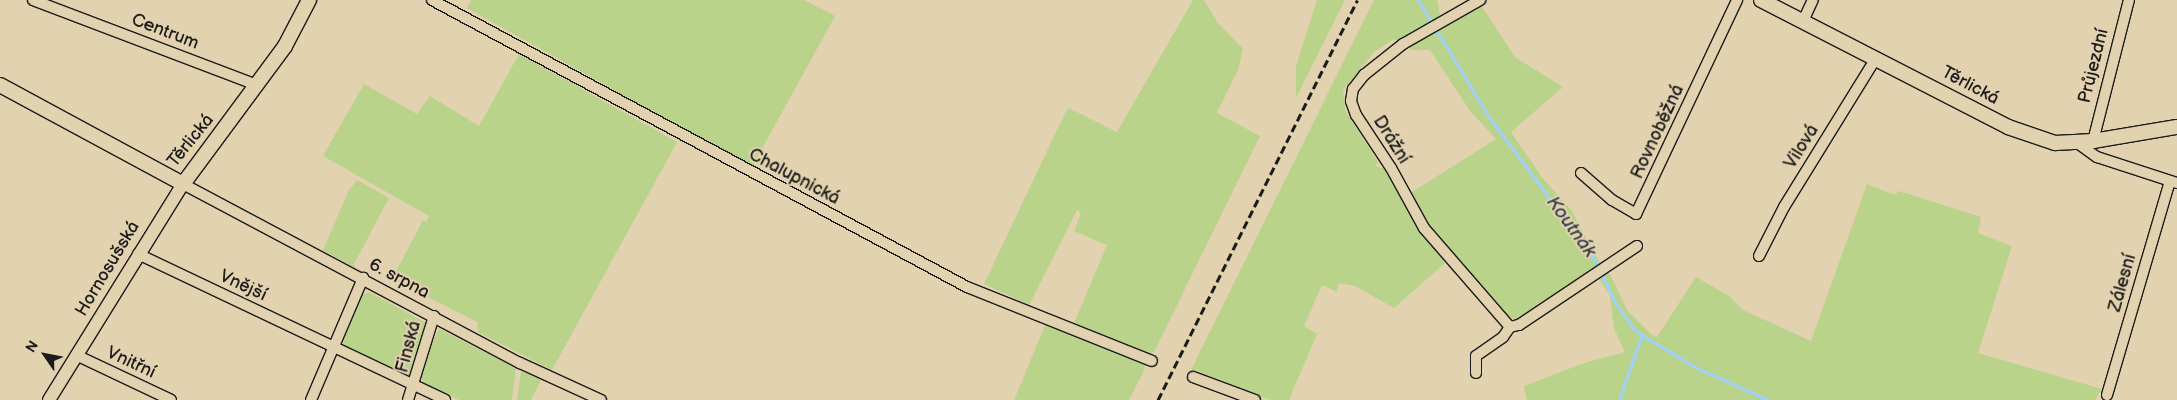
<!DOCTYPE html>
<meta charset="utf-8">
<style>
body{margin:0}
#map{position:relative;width:2177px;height:400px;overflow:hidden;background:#e3d2af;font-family:"Balsamiq Sans",sans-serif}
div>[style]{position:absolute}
.green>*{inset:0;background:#b9d38b}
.stream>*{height:3px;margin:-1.5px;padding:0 1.5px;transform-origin:1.5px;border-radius:1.5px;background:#a0d1fd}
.roads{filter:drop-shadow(1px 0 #1c1c1c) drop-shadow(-1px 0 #1c1c1c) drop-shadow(0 1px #1c1c1c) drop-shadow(0 -1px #1c1c1c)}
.minor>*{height:10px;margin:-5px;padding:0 5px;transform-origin:5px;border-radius:5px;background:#e3d2af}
.tertiary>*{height:12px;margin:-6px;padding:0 6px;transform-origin:6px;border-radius:6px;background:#e3d2af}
.secondary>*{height:14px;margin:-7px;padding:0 7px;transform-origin:7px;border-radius:7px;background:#e3d2af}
.rail>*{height:3px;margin-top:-1.5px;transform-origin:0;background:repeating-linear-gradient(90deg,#1c1c1c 0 8px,transparent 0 12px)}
span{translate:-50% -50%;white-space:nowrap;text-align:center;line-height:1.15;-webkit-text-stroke:4px #e3d2af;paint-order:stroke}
.street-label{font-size:18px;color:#1c1c1c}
.water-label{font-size:19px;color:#364049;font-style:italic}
.north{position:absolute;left:20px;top:330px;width:50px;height:50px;-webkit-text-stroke:4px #e3d2af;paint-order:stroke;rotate:303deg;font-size:14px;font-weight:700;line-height:20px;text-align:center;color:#1c1c1c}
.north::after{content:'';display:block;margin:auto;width:18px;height:22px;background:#1c1c1c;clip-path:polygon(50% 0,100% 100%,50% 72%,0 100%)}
</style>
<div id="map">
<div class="green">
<i style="clip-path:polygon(471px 0,804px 0,835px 16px,752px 167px,467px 8px)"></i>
<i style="clip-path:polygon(1193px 0,1204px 0,1218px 23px,1243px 49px,1238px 70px,1217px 113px,1260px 136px,1154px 352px,1148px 354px,1072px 328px,1107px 245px,1074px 231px,1081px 213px,1077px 210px,1029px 305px,984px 284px,1066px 111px,1069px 108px,1117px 132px)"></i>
<i style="clip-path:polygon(1317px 0,1345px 0,1296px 98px,1296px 66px)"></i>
<i style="clip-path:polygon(1374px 0,1437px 0,1442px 26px,1481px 5px,1515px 57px,1563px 87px,1511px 132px,1541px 176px,1572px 211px,1598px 260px,1610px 274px,1627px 310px,1652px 335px,1657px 337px,1696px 277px,1729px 296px,1743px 310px,1811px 341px,1867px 184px,1895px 195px,1899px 191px,1981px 217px,1978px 233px,2012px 246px,1978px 353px,2102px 389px,2095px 400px,1527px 400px,1524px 386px,1584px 363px,1625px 352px,1614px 329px,1610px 296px,1593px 269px,1520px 320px,1503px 316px,1426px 224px,1409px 194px,1496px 139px,1470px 111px,1430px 50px,1413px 50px,1394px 39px,1374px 52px,1343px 90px,1346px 112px,1378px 162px,1375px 166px,1385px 169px,1412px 218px,1445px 263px,1394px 308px,1355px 286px,1339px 283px,1337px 292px,1322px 285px,1304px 326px,1317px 334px,1289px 400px,1271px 400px,1190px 372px)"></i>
<i style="clip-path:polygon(519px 54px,677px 142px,552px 370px,478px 332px,477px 322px,392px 279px,423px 220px,426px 222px,429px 216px,323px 156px,364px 84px,417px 114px,430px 96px,479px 126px)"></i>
<i style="clip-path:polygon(357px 180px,389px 198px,354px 264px,355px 268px,323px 250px,349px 190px)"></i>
<i style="clip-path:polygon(369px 292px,428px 324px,409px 375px,343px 345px,344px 334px,361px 296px)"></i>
<i style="clip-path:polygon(1046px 323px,1142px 360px,1145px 366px,1143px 373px,1129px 400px,1014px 400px)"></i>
<i style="clip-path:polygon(439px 329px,516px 368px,512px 400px,459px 400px,425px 384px,420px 376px,424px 360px)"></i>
<i style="clip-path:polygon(521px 371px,541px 380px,531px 400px,517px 400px)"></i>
</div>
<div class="stream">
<i style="left:1418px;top:0;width:133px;rotate:58.8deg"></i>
<i style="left:1487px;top:114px;width:182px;rotate:53.5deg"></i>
<i style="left:1595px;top:260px;width:45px;rotate:65.1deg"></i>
<i style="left:1614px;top:301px;width:28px;rotate:55deg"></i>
<i style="left:1630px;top:324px;width:11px;rotate:49deg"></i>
<i style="left:1637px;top:332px;width:70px;rotate:31deg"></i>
<i style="left:1697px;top:368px;width:79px;rotate:24deg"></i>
<i style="left:1619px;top:400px;width:70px;rotate:-70.8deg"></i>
</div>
<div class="roads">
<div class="minor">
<i style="left:33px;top:0;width:240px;rotate:20.8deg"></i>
<i style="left:432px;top:0;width:607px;rotate:28.21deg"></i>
<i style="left:967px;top:287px;width:199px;rotate:21.8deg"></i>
<i style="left:1803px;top:21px;width:23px;rotate:-65deg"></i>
<i style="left:2093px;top:141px;width:146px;rotate:-75.7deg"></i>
<i style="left:2076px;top:142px;width:26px;rotate:36deg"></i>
<i style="left:2097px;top:157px;width:84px;rotate:18deg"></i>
<i style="left:1581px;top:173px;width:41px;rotate:41.1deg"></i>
<i style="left:1612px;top:200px;width:28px;rotate:30deg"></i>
<i style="left:1636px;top:214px;width:237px;rotate:-64.7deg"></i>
<i style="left:183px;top:184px;width:382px;rotate:28deg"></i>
<i style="left:520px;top:363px;width:89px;rotate:24.6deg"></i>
<i style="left:138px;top:254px;width:340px;rotate:25.4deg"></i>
<i style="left:1759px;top:256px;width:55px;rotate:-63deg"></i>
<i style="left:1784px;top:207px;width:175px;rotate:-58.3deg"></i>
<i style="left:1510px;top:327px;width:9px;rotate:-13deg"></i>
<i style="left:1519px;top:325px;width:142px;rotate:-33.8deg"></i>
<i style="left:76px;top:355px;width:105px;rotate:25.3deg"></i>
<i style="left:1476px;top:373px;width:17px;rotate:-90deg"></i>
<i style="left:1476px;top:356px;width:33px;rotate:-35deg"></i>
<i style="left:1503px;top:337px;width:12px;rotate:-55deg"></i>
<i style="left:1510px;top:327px;width:131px;rotate:-131deg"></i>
<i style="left:1424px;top:228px;width:68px;rotate:-118.8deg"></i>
<i style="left:1391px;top:168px;width:64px;rotate:-123.4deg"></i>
<i style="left:1356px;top:115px;width:15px;rotate:-110deg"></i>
<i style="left:1351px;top:101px;width:12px;rotate:-81deg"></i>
<i style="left:1353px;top:89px;width:18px;rotate:-52deg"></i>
<i style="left:1364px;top:75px;width:50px;rotate:-38.5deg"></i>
<i style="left:1403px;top:44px;width:89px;rotate:-29.7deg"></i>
<i style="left:1193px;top:377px;width:66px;rotate:20.4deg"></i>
<i style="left:2107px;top:395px;width:223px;rotate:-73.6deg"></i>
<i style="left:311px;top:400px;width:133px;rotate:-66.9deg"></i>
<i style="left:408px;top:400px;width:88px;rotate:-72.8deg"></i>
</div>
<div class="tertiary">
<i style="left:49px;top:400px;width:254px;rotate:-58.2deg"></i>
</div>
<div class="secondary">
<i style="left:1761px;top:0;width:278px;rotate:27.2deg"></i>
<i style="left:2008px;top:127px;width:50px;rotate:18.8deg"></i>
<i style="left:2055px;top:143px;width:38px;rotate:-3deg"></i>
<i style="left:2093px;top:141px;width:85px;rotate:-9.5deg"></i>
<i style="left:0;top:85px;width:208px;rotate:28.4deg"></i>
<i style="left:183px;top:184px;width:172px;rotate:-53.5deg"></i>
<i style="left:285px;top:46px;width:52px;rotate:-62.4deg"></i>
</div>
</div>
<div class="rail">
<i style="left:1158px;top:400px;width:447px;rotate:-63.5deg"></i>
</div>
<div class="street-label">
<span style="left:165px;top:32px;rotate:21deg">Centrum</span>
<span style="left:2094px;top:66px;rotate:-76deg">Průjezdní</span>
<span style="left:1970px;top:86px;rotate:28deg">Těrlická</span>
<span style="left:1658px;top:132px;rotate:-65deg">Rovnoběžná</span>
<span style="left:1391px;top:140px;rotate:58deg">Drážní</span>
<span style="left:191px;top:141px;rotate:-51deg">Těrlická</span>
<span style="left:1802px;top:147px;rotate:-58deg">Vilová</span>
<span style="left:794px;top:177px;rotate:28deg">Chalupnická</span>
<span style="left:108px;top:269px;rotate:-59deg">Hornosušská</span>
<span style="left:399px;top:279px;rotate:28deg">6. srpna</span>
<span style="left:2123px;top:283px;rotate:-74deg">Zálesní</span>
<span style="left:243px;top:286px;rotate:25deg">Vnější</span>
<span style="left:409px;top:347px;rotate:-75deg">Finská</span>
<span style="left:131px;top:363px;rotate:25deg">Vnitřní</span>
</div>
<div class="water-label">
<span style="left:1571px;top:227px;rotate:54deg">Koutnák</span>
</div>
<div class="north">N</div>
</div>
